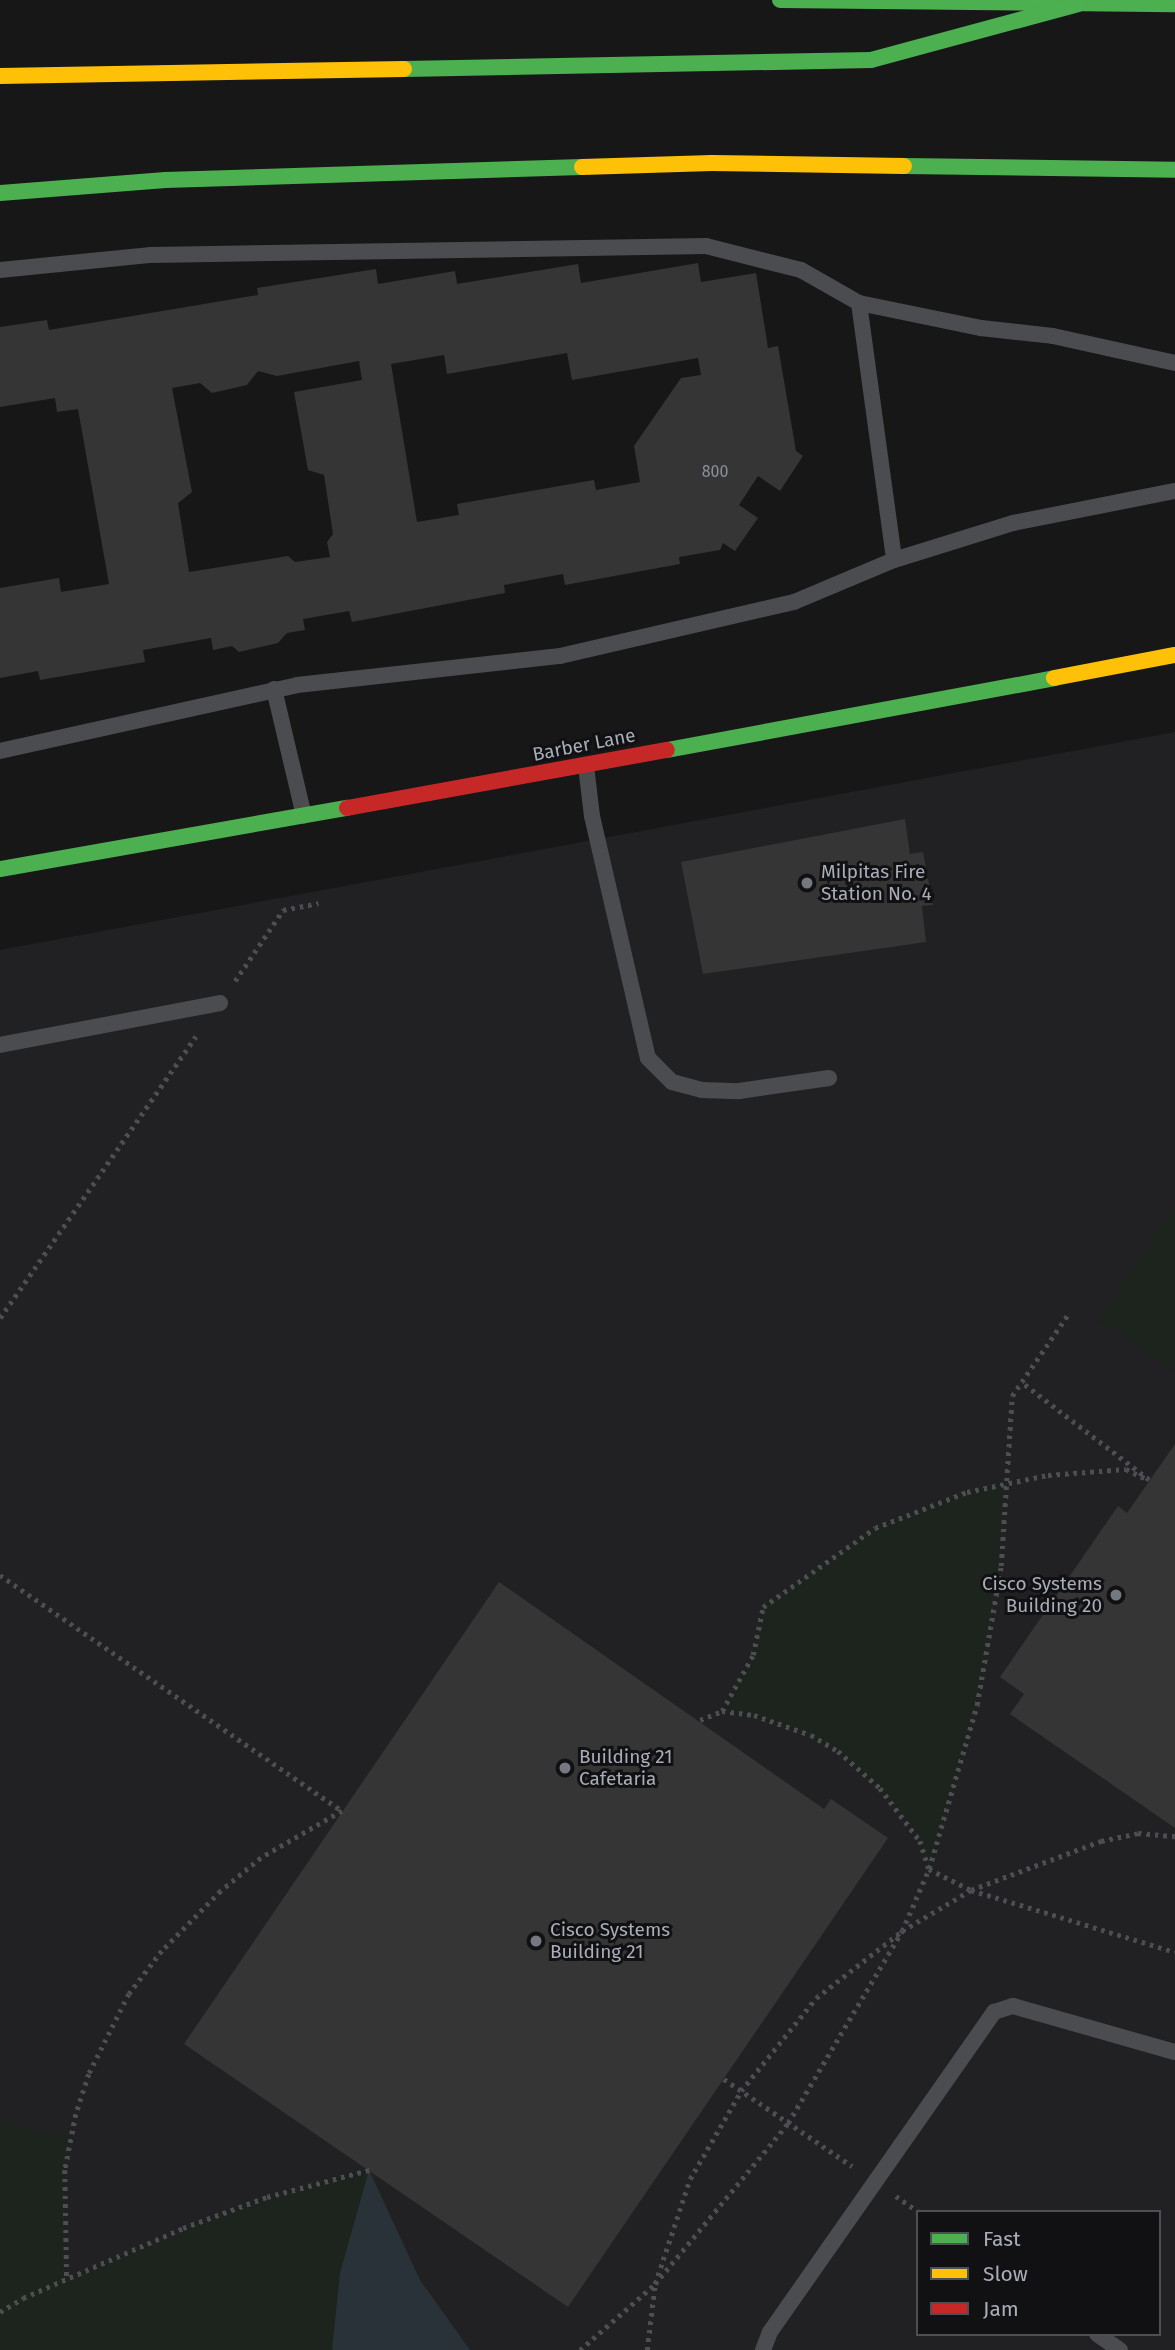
<!DOCTYPE html>
<style>
body{margin:0}
#map{position:relative;width:1175px;height:2350px;overflow:hidden;background:#171717;font-family:"Fira Sans",sans-serif}
div>[style]{position:absolute}
.built>*{inset:0;background:#212123}
.green>*{inset:0;background:#1d241e}
.water>*{inset:0;background:#2a3239}
.building>*{inset:0;background:#353536}
.path>*{height:4.5px;margin-top:-2.25px;transform-origin:0;background:repeating-linear-gradient(90deg,#4d4e52 0 3.5px,transparent 0 8.5px)}
.lane>*{height:16px;margin:-8px;padding:0 8px;transform-origin:8px;border-radius:8px;background:#4b4c50}
.fast>*{height:16px;margin:-8px;padding:0 8px;transform-origin:8px;border-radius:8px;background:#4caf50}
.slow>*{height:16px;margin:-8px;padding:0 8px;transform-origin:8px;border-radius:8px;background:#ffc107}
.jam>*{height:16px;margin:-8px;padding:0 8px;transform-origin:8px;border-radius:8px;background:#c62828}
.dots>*{width:19px;height:19px;translate:-50% -50%;box-sizing:border-box;border:4px solid #111113;border-radius:50%}
span{translate:-50% -50%;white-space:nowrap;text-align:center;line-height:1.15;-webkit-text-stroke:6px #111113;paint-order:stroke}
.number-label{font-size:16px;color:#8b8f98}
.number-label span{-webkit-text-stroke-width:0}
.street-label{font-size:19px;color:#a8adb8}
.poi-label{font-size:19px;color:#a8adb8}
.left{translate:0 -50%;text-align:left}
.right{translate:-100% -50%;text-align:right}
.legend{position:absolute;left:916px;top:2210px;width:245px;height:126px;box-sizing:border-box;background:#111113;border:2px solid #4d4f55;margin:0;padding:9px 12px;list-style:none;font-size:21px;color:#a8adb8}
.legend li{display:flex;align-items:center;gap:14px;height:35px}
.legend b{width:35px;border:2px solid #4d4f55}
</style>
<div id="map">
<div class="built">
<i style="clip-path:polygon(evenodd,1175px 732px,1175px 2350px,0 2350px,0 950px,1175px 732px,918px 2212px,1159px 2212px,1159px 2334px,918px 2334px,918px 2212px)"></i>
</div>
<div class="green">
<i style="clip-path:polygon(1175px 1207px,1175px 1366px,1172px 1370px,1098px 1319px)"></i>
<i style="clip-path:polygon(1006px 1482px,990px 1641px,958px 1778px,929px 1869px,920px 1841px,899px 1809px,838px 1751px,785px 1724px,722px 1711px,753px 1655px,763px 1607px,875px 1528px,923px 1507px)"></i>
<i style="clip-path:polygon(0 2123px,72px 2138px,65px 2170px,67px 2280px,267px 2197px,369px 2170px,340px 2273px,332px 2350px,0 2350px)"></i>
</div>
<div class="water">
<i style="clip-path:polygon(369px 2170px,420px 2280px,470px 2350px,332px 2350px,340px 2273px)"></i>
</div>
<div class="building">
<i style="clip-path:polygon(evenodd,698px 263px,701px 282px,756px 273px,768px 348px,778px 346px,796px 451px,803px 456px,780px 491px,758px 476px,739px 505px,758px 518px,735px 551px,723px 543px,720px 550px,679px 557px,680px 564px,565px 585px,563px 574px,504px 585px,505px 593px,352px 622px,349px 611px,303px 619px,305px 630px,287px 633px,278px 643px,239px 652px,232px 646px,213px 650px,211px 638px,143px 650px,145px 662px,40px 680px,38px 671px,0 678px,0 588px,59px 578px,61px 592px,109px 584px,78px 409px,57px 412px,55px 398px,0 407px,0 327px,47px 320px,49px 330px,258px 295px,257px 288px,376px 269px,378px 284px,455px 271px,457px 284px,578px 264px,581px 283px,698px 263px,567px 353px,572px 380px,698px 358px,701px 375px,681px 378px,634px 446px,640px 482px,596px 490px,594px 480px,457px 504px,459px 515px,417px 522px,391px 364px,444px 355px,447px 374px,567px 353px,698px 263px,359px 361px,362px 380px,294px 392px,308px 470px,324px 475px,333px 534px,327px 542px,330px 557px,295px 562px,288px 556px,189px 572px,178px 503px,192px 492px,172px 388px,200px 383px,212px 393px,247px 385px,258px 371px,277px 376px,359px 361px)"></i>
<i style="clip-path:polygon(905px 819px,910px 854px,923px 852px,933px 905px,922px 906px,926px 942px,703px 974px,681px 862px)"></i>
<i style="clip-path:polygon(1175px 1444px,1175px 1828px,1010px 1714px,1024px 1694px,1000px 1677px,1118px 1506px,1127px 1513px)"></i>
<i style="clip-path:polygon(499px 1582px,824px 1809px,831px 1799px,888px 1838px,568px 2307px,184px 2044px)"></i>
</div>
<div class="path">
<i style="left:235px;top:981px;width:86px;rotate:-55.9deg"></i>
<i style="left:283px;top:910px;width:36px;rotate:-11deg"></i>
<i style="left:0;top:1318px;width:343px;rotate:-55.2deg"></i>
<i style="left:0;top:1575px;width:416px;rotate:34.6deg"></i>
<i style="left:342px;top:1811px;width:94px;rotate:149.9deg"></i>
<i style="left:261px;top:1858px;width:52px;rotate:140.5deg"></i>
<i style="left:221px;top:1891px;width:84px;rotate:134.5deg"></i>
<i style="left:162px;top:1951px;width:54px;rotate:127.5deg"></i>
<i style="left:129px;top:1994px;width:89px;rotate:116.6deg"></i>
<i style="left:89px;top:2074px;width:42px;rotate:108deg"></i>
<i style="left:76px;top:2114px;width:57px;rotate:101.1deg"></i>
<i style="left:65px;top:2170px;width:110px;rotate:89deg"></i>
<i style="left:722px;top:1711px;width:64px;rotate:-61deg"></i>
<i style="left:753px;top:1655px;width:49px;rotate:-78.2deg"></i>
<i style="left:763px;top:1607px;width:137px;rotate:-35.2deg"></i>
<i style="left:875px;top:1528px;width:99px;rotate:-21.4deg"></i>
<i style="left:967px;top:1492px;width:83px;rotate:-11.9deg"></i>
<i style="left:1048px;top:1475px;width:78px;rotate:-4.4deg"></i>
<i style="left:1126px;top:1469px;width:25px;rotate:26deg"></i>
<i style="left:1149px;top:1480px;width:161px;rotate:-142.6deg"></i>
<i style="left:700px;top:1720px;width:24px;rotate:-22deg"></i>
<i style="left:722px;top:1711px;width:32px;rotate:7deg"></i>
<i style="left:754px;top:1715px;width:60px;rotate:19.3deg"></i>
<i style="left:811px;top:1735px;width:31px;rotate:31deg"></i>
<i style="left:838px;top:1751px;width:56px;rotate:41.4deg"></i>
<i style="left:880px;top:1788px;width:66px;rotate:53deg"></i>
<i style="left:920px;top:1841px;width:29px;rotate:72deg"></i>
<i style="left:929px;top:1869px;width:47px;rotate:26.6deg"></i>
<i style="left:971px;top:1890px;width:213px;rotate:16.9deg"></i>
<i style="left:724px;top:2079px;width:155px;rotate:34.2deg"></i>
<i style="left:896px;top:2196px;width:28px;rotate:35deg"></i>
<i style="left:0;top:2312px;width:27px;rotate:-31deg"></i>
<i style="left:23px;top:2298px;width:175px;rotate:-23.6deg"></i>
<i style="left:183px;top:2228px;width:90px;rotate:-20.3deg"></i>
<i style="left:267px;top:2197px;width:106px;rotate:-14.8deg"></i>
<i style="left:580px;top:2350px;width:100px;rotate:-41.3deg"></i>
<i style="left:655px;top:2284px;width:209px;rotate:-50.4deg"></i>
<i style="left:788px;top:2123px;width:223px;rotate:-59.3deg"></i>
<i style="left:902px;top:1931px;width:68px;rotate:-66.5deg"></i>
<i style="left:929px;top:1869px;width:171px;rotate:-73.7deg"></i>
<i style="left:977px;top:1705px;width:141px;rotate:-80.2deg"></i>
<i style="left:1001px;top:1566px;width:170px;rotate:-86.3deg"></i>
<i style="left:1012px;top:1396px;width:101px;rotate:-55.5deg"></i>
<i style="left:647px;top:2350px;width:66px;rotate:-83.1deg"></i>
<i style="left:655px;top:2284px;width:111px;rotate:-71.6deg"></i>
<i style="left:690px;top:2179px;width:102px;rotate:-59.9deg"></i>
<i style="left:741px;top:2091px;width:119px;rotate:-51.1deg"></i>
<i style="left:816px;top:1998px;width:109px;rotate:-37.9deg"></i>
<i style="left:902px;top:1931px;width:80px;rotate:-30.7deg"></i>
<i style="left:971px;top:1890px;width:139px;rotate:-20.7deg"></i>
<i style="left:1101px;top:1841px;width:38px;rotate:-12deg"></i>
<i style="left:1138px;top:1833px;width:37px;rotate:5deg"></i>
</div>
<div class="lane">
<i style="left:0;top:270px;width:152px;rotate:-5.7deg"></i>
<i style="left:151px;top:255px;width:555px;rotate:-0.93deg"></i>
<i style="left:706px;top:246px;width:98px;rotate:14.2deg"></i>
<i style="left:801px;top:270px;width:67px;rotate:29.6deg"></i>
<i style="left:859px;top:303px;width:125px;rotate:11.6deg"></i>
<i style="left:981px;top:328px;width:72px;rotate:6.3deg"></i>
<i style="left:1053px;top:336px;width:125px;rotate:12.5deg"></i>
<i style="left:859px;top:303px;width:259px;rotate:82.2deg"></i>
<i style="left:274px;top:689px;width:130px;rotate:76.7deg"></i>
<i style="left:0;top:751px;width:304px;rotate:-12.5deg"></i>
<i style="left:297px;top:685px;width:265px;rotate:-6.3deg"></i>
<i style="left:560px;top:656px;width:240px;rotate:-13deg"></i>
<i style="left:794px;top:602px;width:108px;rotate:-22.8deg"></i>
<i style="left:894px;top:560px;width:125px;rotate:-17.3deg"></i>
<i style="left:1013px;top:523px;width:165px;rotate:-11.2deg"></i>
<i style="left:586px;top:766px;width:50px;rotate:83.2deg"></i>
<i style="left:592px;top:816px;width:248px;rotate:77deg"></i>
<i style="left:648px;top:1058px;width:34px;rotate:45deg"></i>
<i style="left:672px;top:1082px;width:31px;rotate:15deg"></i>
<i style="left:702px;top:1090px;width:37px;rotate:2deg"></i>
<i style="left:739px;top:1091px;width:91px;rotate:-8.2deg"></i>
<i style="left:0;top:1045px;width:224px;rotate:-10.8deg"></i>
<i style="left:1097px;top:2334px;width:28px;rotate:35deg"></i>
<i style="left:763px;top:2350px;width:19px;rotate:-69deg"></i>
<i style="left:770px;top:2332px;width:391px;rotate:-55deg"></i>
<i style="left:994px;top:2012px;width:20px;rotate:-18deg"></i>
<i style="left:1013px;top:2006px;width:168px;rotate:15.9deg"></i>
</div>
<div class="fast">
<i style="left:780px;top:0;width:395px;rotate:0.6deg"></i>
<i style="left:404px;top:69px;width:467px;rotate:-1.1deg"></i>
<i style="left:871px;top:60px;width:215px;rotate:-15.1deg"></i>
<i style="left:904px;top:166px;width:271px;rotate:0.8deg"></i>
<i style="left:0;top:193px;width:166px;rotate:-4.5deg"></i>
<i style="left:165px;top:180px;width:417px;rotate:-1.8deg"></i>
<i style="left:667px;top:750px;width:394px;rotate:-10.5deg"></i>
<i style="left:0;top:869px;width:352px;rotate:-10deg"></i>
</div>
<div class="slow">
<i style="left:0;top:76px;width:404px;rotate:-1deg"></i>
<i style="left:582px;top:167px;width:130px;rotate:-1.8deg"></i>
<i style="left:712px;top:163px;width:192px;rotate:0.9deg"></i>
<i style="left:1054px;top:678px;width:123px;rotate:-10.8deg"></i>
</div>
<div class="jam">
<i style="left:347px;top:808px;width:325px;rotate:-10.3deg"></i>
</div>
<div class="dots">
<i style="left:807px;top:883px;background:#757880"></i>
<i style="left:1116px;top:1595px;background:#757880"></i>
<i style="left:565px;top:1768px;background:#757880"></i>
<i style="left:536px;top:1941px;background:#757880"></i>
</div>
<div class="number-label">
<span style="left:715px;top:472px">800</span>
</div>
<div class="street-label">
<span style="left:584px;top:745px;rotate:-11deg">Barber Lane</span>
</div>
<div class="poi-label">
<span class="left" style="left:821px;top:883px">Milpitas Fire<br>Station No. 4</span>
<span class="right" style="left:1102px;top:1595px">Cisco Systems<br>Building 20</span>
<span class="left" style="left:579px;top:1768px">Building 21<br>Cafetaria</span>
<span class="left" style="left:550px;top:1941px">Cisco Systems<br>Building 21</span>
</div>
<ul class="legend">
<li><b style="height:9px;background:#4caf50"></b>Fast</li>
<li><b style="height:9px;background:#ffc107"></b>Slow</li>
<li><b style="height:9px;background:#c62828"></b>Jam</li>
</ul>
</div>
